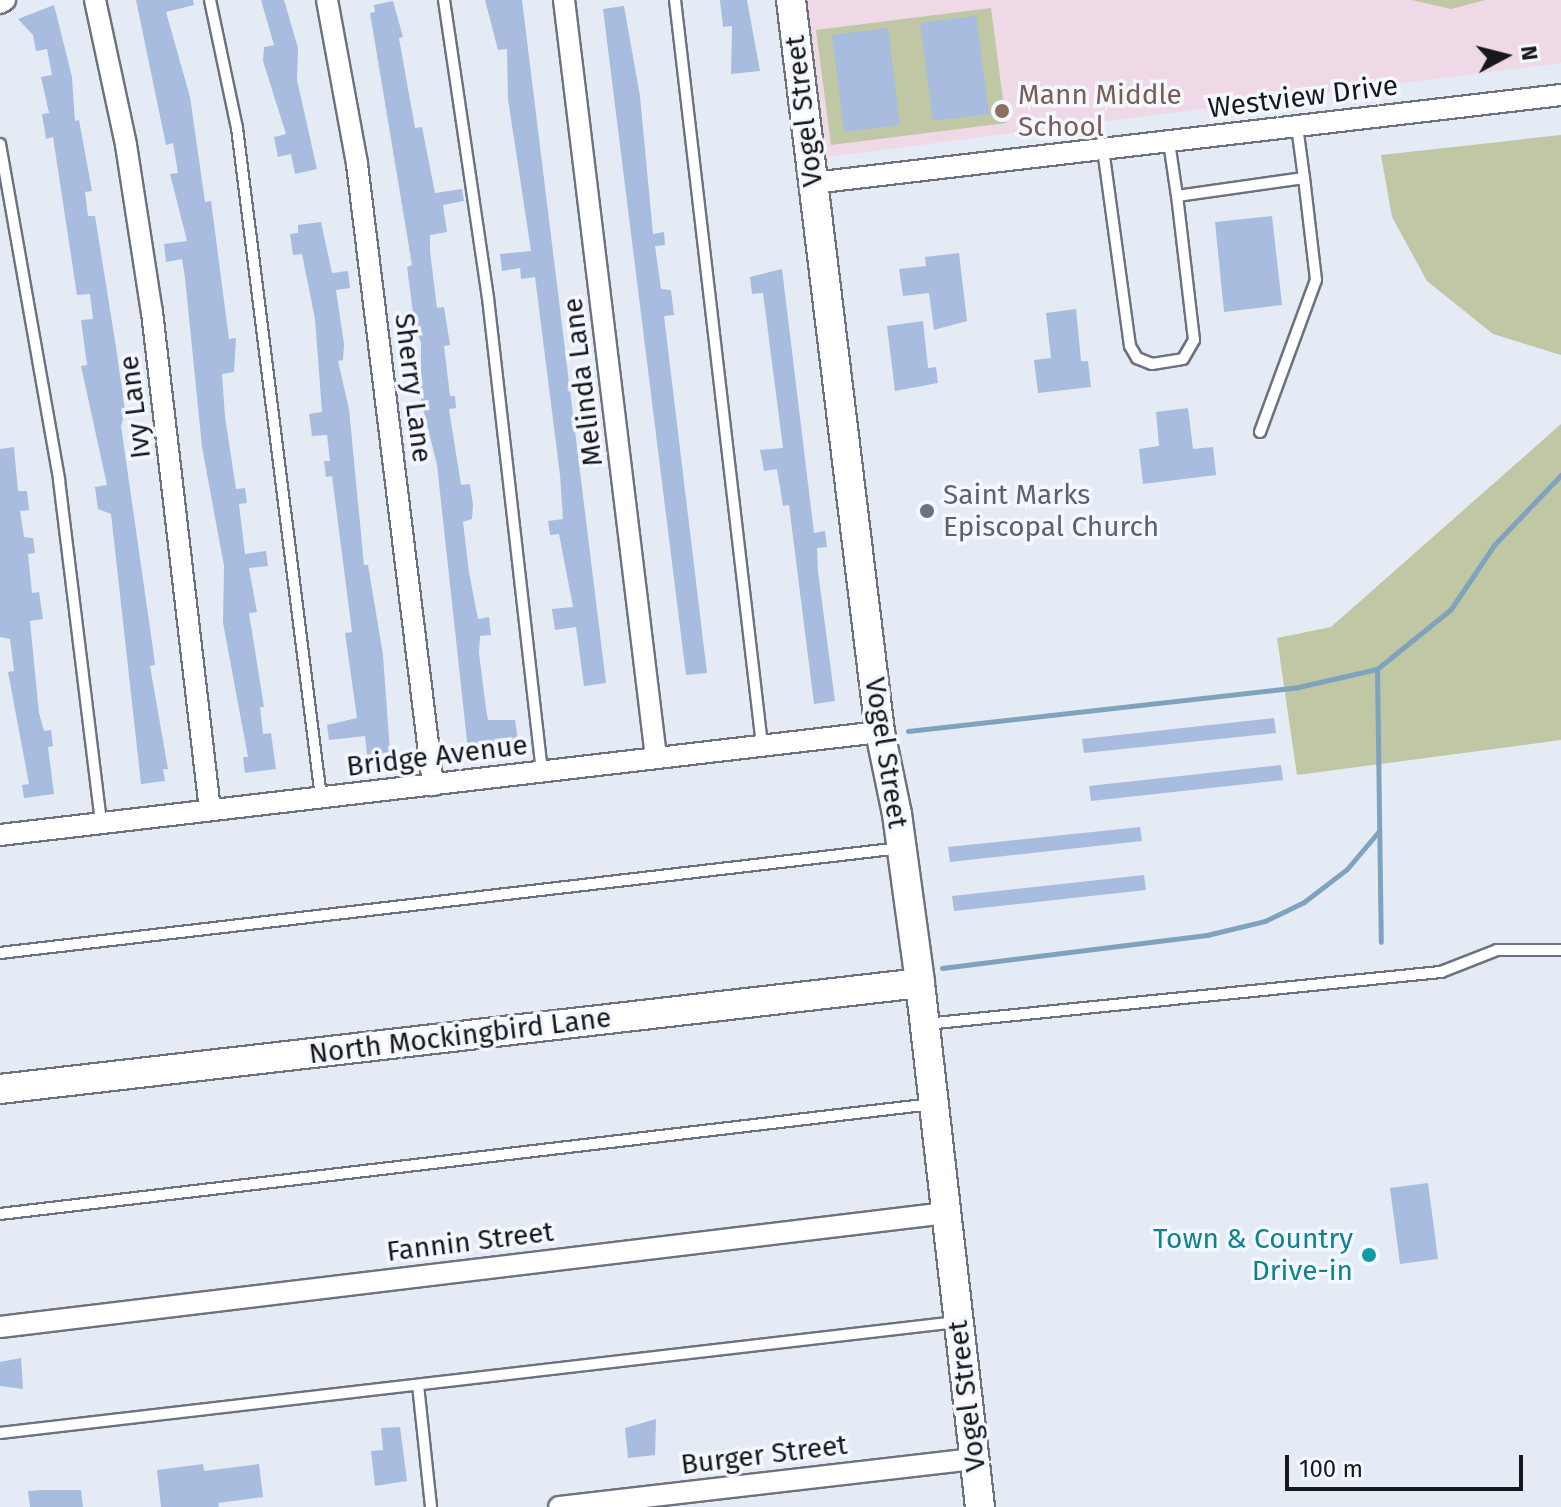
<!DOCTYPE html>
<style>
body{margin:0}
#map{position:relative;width:1561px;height:1507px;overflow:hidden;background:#e4ebf5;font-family:"Fira Sans",sans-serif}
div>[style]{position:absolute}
.education>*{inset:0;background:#efd9e7}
.green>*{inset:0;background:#bfc7a4}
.stream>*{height:5px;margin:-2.5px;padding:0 2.5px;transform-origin:2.5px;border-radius:2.5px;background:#7fa3bc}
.building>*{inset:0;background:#a8bcdf}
.roads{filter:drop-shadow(2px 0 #6d727c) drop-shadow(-2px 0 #6d727c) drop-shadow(0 2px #6d727c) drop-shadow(0 -2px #6d727c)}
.lane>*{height:10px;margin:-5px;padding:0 5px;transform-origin:5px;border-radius:5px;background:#fff}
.street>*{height:20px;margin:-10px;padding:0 10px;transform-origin:10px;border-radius:10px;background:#fff}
.secondary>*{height:28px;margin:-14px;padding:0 14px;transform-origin:14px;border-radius:14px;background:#fff}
.dots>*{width:22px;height:22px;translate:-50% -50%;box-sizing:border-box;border:4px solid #f4f8fe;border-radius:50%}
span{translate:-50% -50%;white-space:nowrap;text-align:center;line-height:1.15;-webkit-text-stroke:7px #f4f8fe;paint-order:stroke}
.education-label{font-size:28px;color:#785e54}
.left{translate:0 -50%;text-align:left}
.street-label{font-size:28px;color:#16181c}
.worship-label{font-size:28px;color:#5b616d}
.culture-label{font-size:28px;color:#0d838f}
.right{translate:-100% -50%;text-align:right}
.north{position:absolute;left:1465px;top:16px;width:80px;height:80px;-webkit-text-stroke:6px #f4f8fe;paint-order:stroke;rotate:83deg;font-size:22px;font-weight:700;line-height:32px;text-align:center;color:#16181c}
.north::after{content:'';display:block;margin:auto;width:28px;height:36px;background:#16181c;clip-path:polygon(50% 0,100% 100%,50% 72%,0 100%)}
.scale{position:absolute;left:1285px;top:1455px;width:238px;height:36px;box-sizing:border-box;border:4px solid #16181c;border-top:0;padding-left:10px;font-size:24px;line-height:28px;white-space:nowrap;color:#16181c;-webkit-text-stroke:6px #f4f8fe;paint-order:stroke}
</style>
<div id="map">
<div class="education">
<i style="clip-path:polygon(801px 0,1561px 0,1561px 63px,819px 158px)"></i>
</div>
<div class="green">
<i style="clip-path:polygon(1412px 0,1485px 0,1451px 9px)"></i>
<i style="clip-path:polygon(991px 8px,1006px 123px,831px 145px,816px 30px)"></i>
<i style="clip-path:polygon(1561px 135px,1561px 355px,1493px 334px,1427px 281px,1392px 217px,1381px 155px)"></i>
<i style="clip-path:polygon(1561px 424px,1561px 740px,1297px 775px,1277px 638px,1331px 627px)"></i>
</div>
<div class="stream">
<i style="left:1377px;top:669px;width:273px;rotate:89.2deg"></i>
<i style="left:908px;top:731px;width:392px;rotate:-6.4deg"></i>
<i style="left:1298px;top:687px;width:81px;rotate:-12.8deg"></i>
<i style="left:1377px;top:669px;width:95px;rotate:-39deg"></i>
<i style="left:1451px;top:609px;width:77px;rotate:-56.1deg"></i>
<i style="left:1494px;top:545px;width:97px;rotate:-46.3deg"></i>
<i style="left:942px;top:968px;width:267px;rotate:-7.1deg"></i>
<i style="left:1207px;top:935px;width:60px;rotate:-13.6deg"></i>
<i style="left:1265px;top:921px;width:43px;rotate:-26deg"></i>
<i style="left:1304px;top:902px;width:54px;rotate:-37.5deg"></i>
<i style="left:1347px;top:869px;width:50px;rotate:-49.9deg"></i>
</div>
<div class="building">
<i style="clip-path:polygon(136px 0,193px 0,194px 5px,166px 12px,190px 97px,205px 202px,211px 201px,229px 339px,236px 338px,234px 372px,222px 374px,225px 417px,236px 489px,245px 488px,247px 503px,239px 504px,245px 554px,266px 551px,268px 566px,249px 568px,257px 612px,249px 613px,264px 707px,260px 707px,263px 734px,271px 733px,276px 769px,245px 773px,243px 757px,248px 757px,223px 623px,224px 566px,202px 447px,185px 278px,182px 259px,166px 262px,164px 244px,187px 241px,170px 174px,178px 173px,173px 143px,166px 145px)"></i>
<i style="clip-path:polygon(261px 0,284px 0,298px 48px,297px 80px,317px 169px,295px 174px,291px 154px,278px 157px,274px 137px,286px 134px,263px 61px,264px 47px,274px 45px)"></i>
<i style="clip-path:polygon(485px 0,522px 0,606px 683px,584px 686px,576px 627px,555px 630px,552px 609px,573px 607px,559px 534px,550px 535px,548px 521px,563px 519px,560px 475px,535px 277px,521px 279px,520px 268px,502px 271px,500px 254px,531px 251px,508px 99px,507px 49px,498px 50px)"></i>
<i style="clip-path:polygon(720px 0,747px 0,760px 71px,731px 74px,732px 26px,723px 27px)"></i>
<i style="clip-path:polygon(393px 1px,403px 37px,399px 38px,415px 128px,422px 127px,435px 193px,462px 189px,464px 201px,443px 205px,447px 232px,430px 235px,430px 251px,437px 308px,444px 307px,450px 345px,444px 346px,450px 396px,455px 396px,456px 408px,449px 409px,461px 485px,470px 484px,473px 505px,472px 519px,463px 522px,469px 572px,478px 619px,489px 617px,491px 635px,480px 636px,479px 653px,486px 709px,488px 720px,515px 720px,518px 740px,468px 750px,437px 465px,421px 400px,421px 342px,415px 328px,402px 330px,400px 314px,413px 313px,407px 267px,412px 265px,370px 13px,375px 12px,374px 5px)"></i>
<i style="clip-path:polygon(54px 5px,72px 77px,75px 121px,79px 120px,92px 191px,85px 192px,88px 216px,95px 216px,116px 347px,125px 411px,121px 426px,153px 649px,155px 665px,150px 666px,168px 769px,163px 769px,165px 781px,141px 784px,111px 514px,98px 509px,95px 487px,107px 485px,81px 366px,87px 365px,81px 320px,93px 319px,90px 294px,77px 295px,53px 137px,46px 139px,42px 114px,49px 113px,41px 77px,52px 75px,47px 49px,36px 51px,33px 35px,18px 19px)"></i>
<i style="clip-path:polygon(624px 6px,640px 96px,653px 234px,664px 232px,665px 245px,655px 246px,661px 289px,671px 290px,674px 315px,664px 316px,707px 673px,686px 675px,603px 9px)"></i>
<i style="clip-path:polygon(976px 16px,989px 114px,933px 121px,920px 23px)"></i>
<i style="clip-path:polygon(888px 28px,900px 125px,844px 132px,832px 35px)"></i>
<i style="clip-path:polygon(1272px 216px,1282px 305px,1224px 312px,1215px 222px)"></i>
<i style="clip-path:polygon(321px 222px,332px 273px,348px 271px,350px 288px,336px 290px,344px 344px,343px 360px,338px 361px,349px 409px,364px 565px,368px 565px,383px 655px,390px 752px,367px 755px,365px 736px,329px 740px,327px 725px,357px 718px,345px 633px,352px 632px,332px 476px,326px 477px,324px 461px,330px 461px,327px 435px,312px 436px,309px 414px,322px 412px,315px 319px,302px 254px,293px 255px,290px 234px,298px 233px,298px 225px)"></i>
<i style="clip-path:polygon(959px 253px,967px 321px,934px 330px,929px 293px,903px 296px,899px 269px,926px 266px,925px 257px)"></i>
<i style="clip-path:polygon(782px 269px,814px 533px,825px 531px,827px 547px,817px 548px,818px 571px,835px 701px,814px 704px,789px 505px,783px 506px,777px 469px,764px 471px,760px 450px,783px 448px,763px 293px,752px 294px,750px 277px)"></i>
<i style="clip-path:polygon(1076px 309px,1081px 361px,1088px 361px,1091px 387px,1038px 393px,1034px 360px,1051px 358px,1046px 313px)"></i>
<i style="clip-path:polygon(923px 321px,928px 368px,936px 367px,938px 383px,895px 391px,887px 326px)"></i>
<i style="clip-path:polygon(1188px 408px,1193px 449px,1213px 447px,1216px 475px,1143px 484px,1139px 449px,1159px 446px,1156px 412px)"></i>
<i style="clip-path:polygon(14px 447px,18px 491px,27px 491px,29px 510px,20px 511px,24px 537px,33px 538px,35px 553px,28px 554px,32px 593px,39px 592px,43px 619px,30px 621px,39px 713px,44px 731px,51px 730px,53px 746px,48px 747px,54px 794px,24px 798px,22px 785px,29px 784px,8px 672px,14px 671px,10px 639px,0 637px,0 449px)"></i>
<i style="clip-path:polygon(1274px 718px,1276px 733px,1084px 753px,1082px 739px)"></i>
<i style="clip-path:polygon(1281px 765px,1283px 780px,1091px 801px,1089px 786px)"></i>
<i style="clip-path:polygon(1140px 827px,1142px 841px,950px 862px,948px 847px)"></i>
<i style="clip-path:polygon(1144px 875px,1146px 890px,954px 911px,952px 896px)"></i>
<i style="clip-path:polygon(1428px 1183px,1438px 1259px,1400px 1264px,1390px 1188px)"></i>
<i style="clip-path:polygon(21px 1358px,23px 1389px,0 1386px,0 1362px)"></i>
<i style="clip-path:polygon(656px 1419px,655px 1455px,628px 1458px,625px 1428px)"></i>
<i style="clip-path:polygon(400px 1427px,407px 1481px,375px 1486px,371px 1451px,383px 1450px,381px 1428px)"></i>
<i style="clip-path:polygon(203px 1464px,204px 1471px,259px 1464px,263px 1497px,218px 1503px,219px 1507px,161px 1507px,157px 1470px)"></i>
<i style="clip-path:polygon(40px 1490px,81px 1490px,83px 1507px,30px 1507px,28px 1491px)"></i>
</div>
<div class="roads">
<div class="lane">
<i style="left:210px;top:0;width:131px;rotate:78.1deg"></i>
<i style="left:237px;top:128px;width:675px;rotate:82.85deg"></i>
<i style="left:444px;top:0;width:301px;rotate:81.6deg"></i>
<i style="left:488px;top:298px;width:477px;rotate:83.5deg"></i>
<i style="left:675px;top:0;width:750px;rotate:83.34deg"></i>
<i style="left:1169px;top:142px;width:55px;rotate:81.6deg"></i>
<i style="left:0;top:144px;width:341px;rotate:80deg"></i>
<i style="left:59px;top:480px;width:346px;rotate:83deg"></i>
<i style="left:1103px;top:149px;width:199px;rotate:82.2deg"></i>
<i style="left:1130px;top:346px;width:14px;rotate:60deg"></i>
<i style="left:1137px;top:358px;width:16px;rotate:22deg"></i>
<i style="left:1152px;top:364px;width:31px;rotate:-9deg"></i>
<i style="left:1183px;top:359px;width:22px;rotate:-60deg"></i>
<i style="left:1194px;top:340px;width:145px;rotate:-96.7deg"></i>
<i style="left:1177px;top:196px;width:128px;rotate:-8.1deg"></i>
<i style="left:1304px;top:178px;width:52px;rotate:-97.7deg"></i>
<i style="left:1260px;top:432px;width:162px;rotate:-69.8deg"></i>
<i style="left:1316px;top:280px;width:103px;rotate:-96.7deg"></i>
<i style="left:0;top:953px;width:906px;rotate:-6.65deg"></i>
<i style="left:926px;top:1024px;width:518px;rotate:-5.77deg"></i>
<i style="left:1441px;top:972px;width:60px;rotate:-21.4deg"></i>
<i style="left:1497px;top:950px;width:64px"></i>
<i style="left:0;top:1214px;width:938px;rotate:-6.73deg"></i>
<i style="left:418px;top:1385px;width:123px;rotate:83.9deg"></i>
<i style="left:0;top:1433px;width:963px;rotate:-6.62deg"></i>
</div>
<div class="street">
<i style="left:95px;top:0;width:148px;rotate:77.9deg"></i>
<i style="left:126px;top:145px;width:169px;rotate:81.2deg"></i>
<i style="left:152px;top:312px;width:501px;rotate:83.36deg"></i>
<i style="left:327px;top:0;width:167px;rotate:79.6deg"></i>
<i style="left:357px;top:164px;width:626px;rotate:83.02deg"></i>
<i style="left:564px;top:0;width:763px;rotate:83.07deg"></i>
<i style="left:0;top:3px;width:6px;rotate:-31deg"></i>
<i style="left:813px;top:183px;width:753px;rotate:-6.71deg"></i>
<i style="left:0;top:835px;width:886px;rotate:-6.68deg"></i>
<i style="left:0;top:1327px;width:953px;rotate:-6.87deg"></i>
<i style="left:559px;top:1507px;width:418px;rotate:-6.6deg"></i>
</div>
<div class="secondary">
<i style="left:791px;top:0;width:737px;rotate:83.07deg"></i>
<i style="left:880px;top:732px;width:84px;rotate:78.3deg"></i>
<i style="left:897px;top:814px;width:171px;rotate:82.2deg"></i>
<i style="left:920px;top:983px;width:527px;rotate:83.47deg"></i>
<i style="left:0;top:1089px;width:926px;rotate:-6.57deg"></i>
</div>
</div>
<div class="dots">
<i style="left:1002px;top:111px;background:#8d6e63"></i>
<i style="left:927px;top:511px;background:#6b7280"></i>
<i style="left:1369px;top:1255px;background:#0f9aa8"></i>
</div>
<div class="education-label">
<span class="left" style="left:1018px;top:111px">Mann Middle<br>School</span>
</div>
<div class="street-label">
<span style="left:1303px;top:97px;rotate:-7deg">Westview Drive</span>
<span style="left:804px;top:111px;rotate:-97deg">Vogel Street</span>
<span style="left:583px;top:382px;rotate:-97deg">Melinda Lane</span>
<span style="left:413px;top:388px;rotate:83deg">Sherry Lane</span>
<span style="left:135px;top:407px;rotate:-97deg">Ivy Lane</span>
<span style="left:886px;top:753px;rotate:81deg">Vogel Street</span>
<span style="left:437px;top:756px;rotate:-7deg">Bridge Avenue</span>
<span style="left:460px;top:1036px;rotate:-7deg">North Mockingbird Lane</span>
<span style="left:470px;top:1242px;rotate:-7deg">Fannin Street</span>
<span style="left:967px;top:1396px;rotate:-97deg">Vogel Street</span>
<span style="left:764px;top:1455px;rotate:-7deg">Burger Street</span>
</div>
<div class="worship-label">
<span class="left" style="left:943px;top:511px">Saint Marks<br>Episcopal Church</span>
</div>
<div class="culture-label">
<span class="right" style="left:1353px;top:1255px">Town &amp; Country<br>Drive-in</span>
</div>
<div class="north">N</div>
<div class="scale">100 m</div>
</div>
